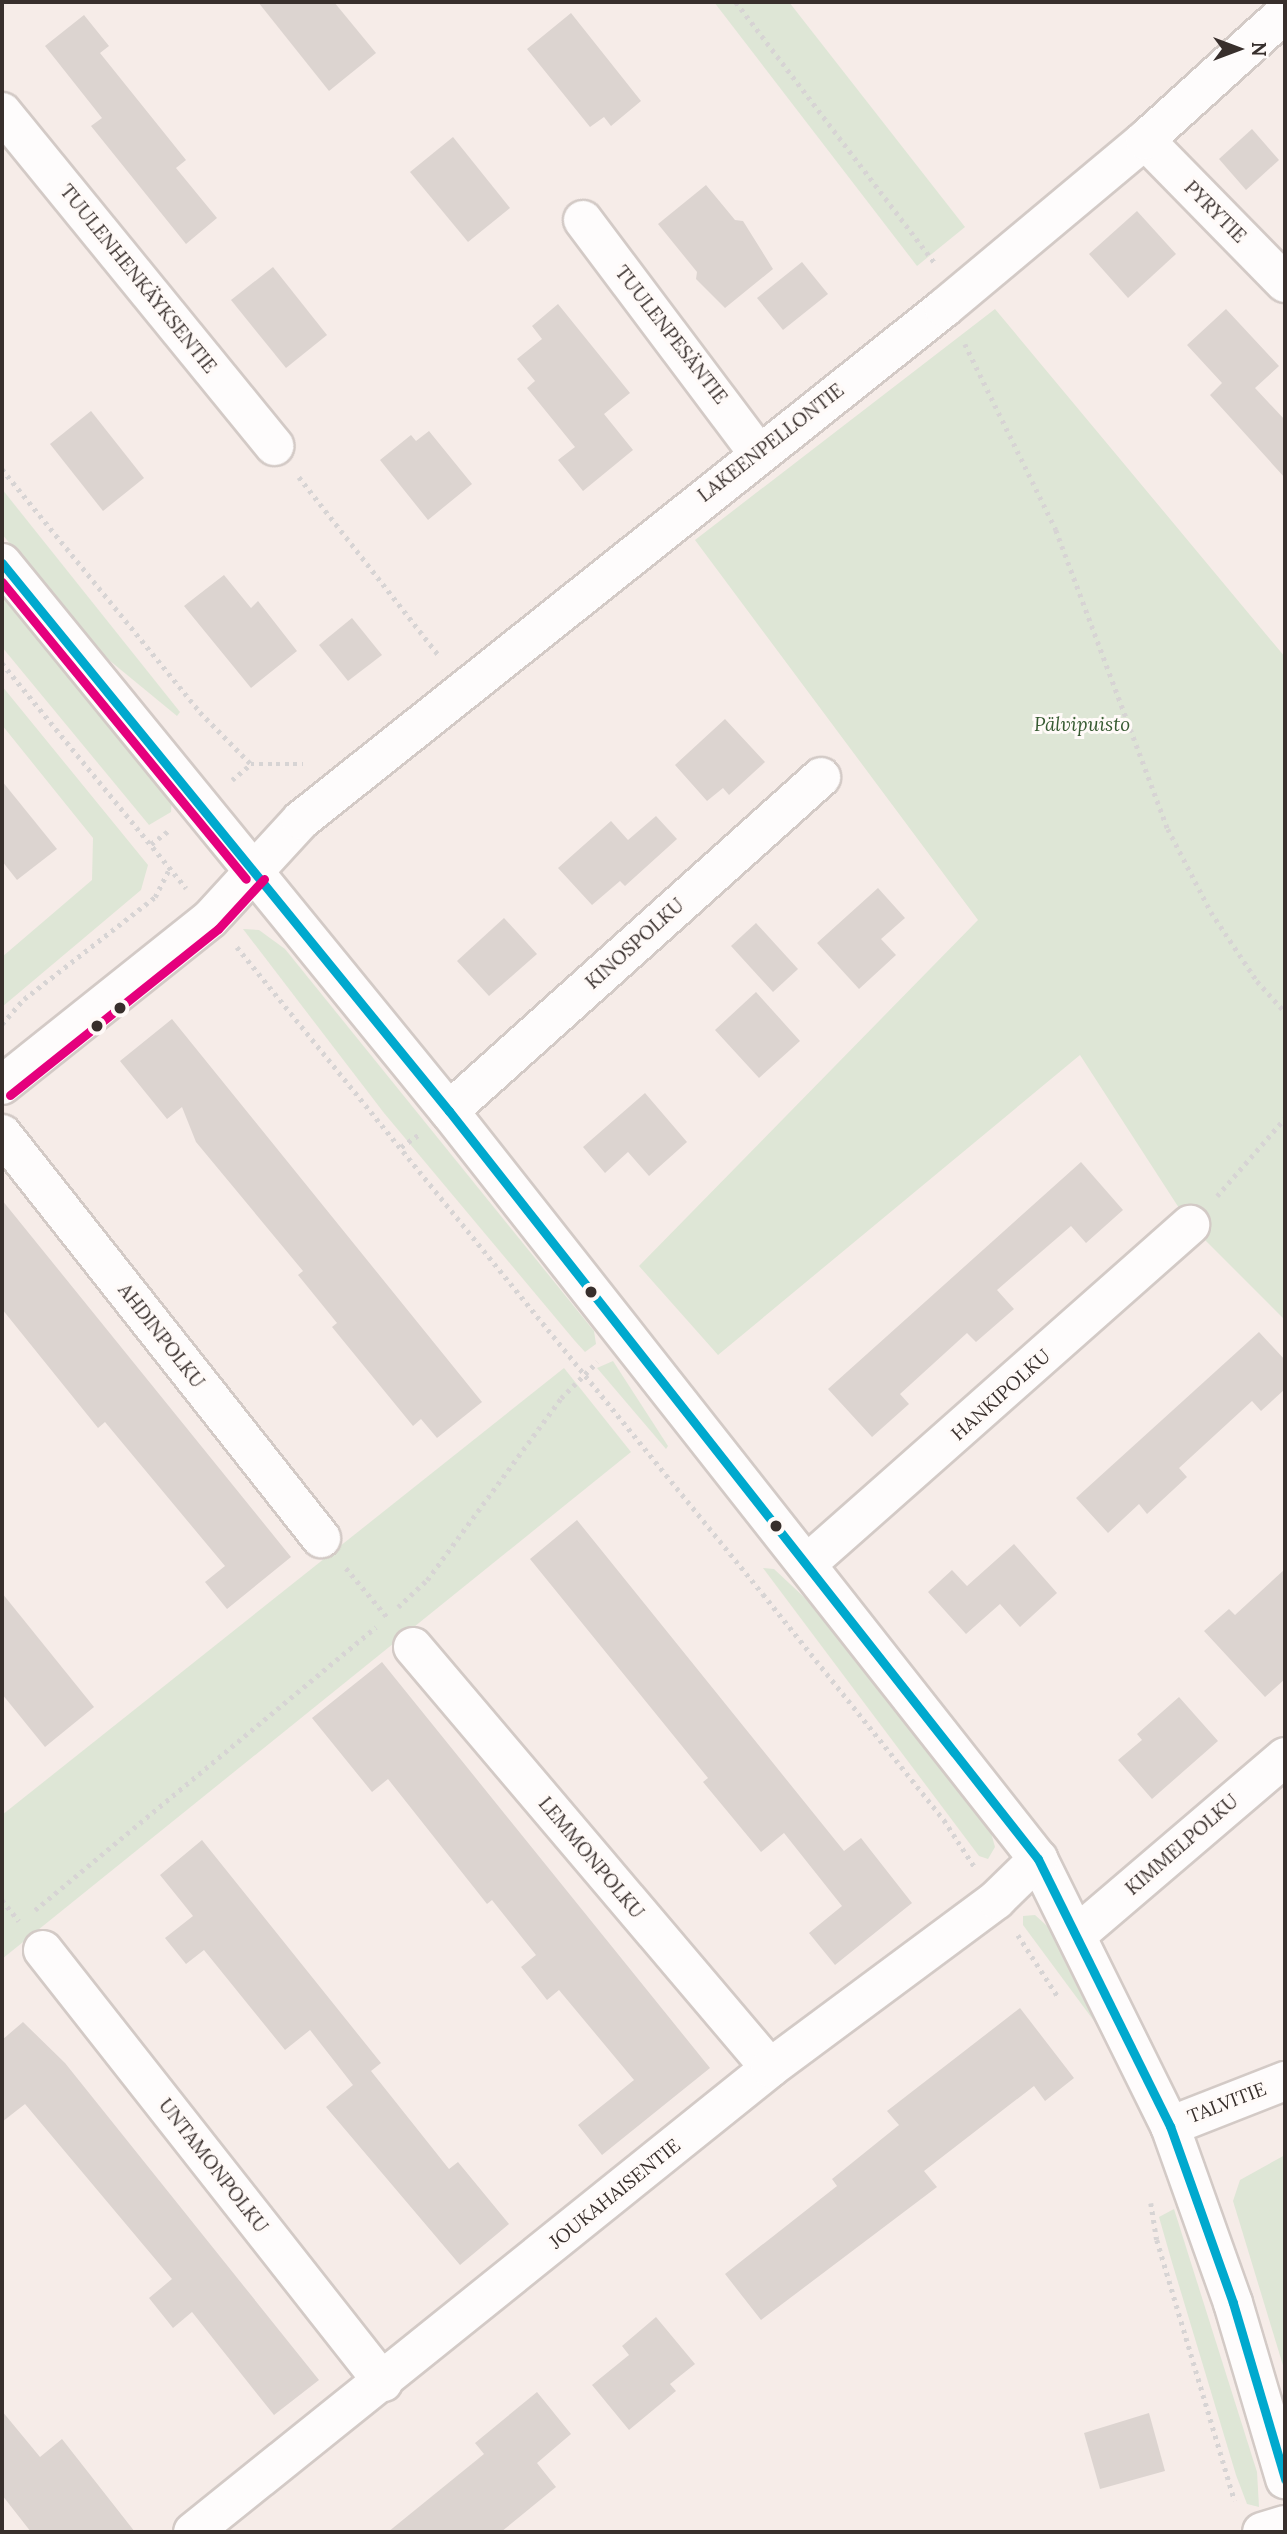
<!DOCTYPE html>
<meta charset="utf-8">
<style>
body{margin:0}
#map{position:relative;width:1287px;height:2534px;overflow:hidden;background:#f6ece8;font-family:Lora,serif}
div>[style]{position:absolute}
.green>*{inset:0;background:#dee6d6}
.building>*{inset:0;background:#dcd4d0}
.path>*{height:4.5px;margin-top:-2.25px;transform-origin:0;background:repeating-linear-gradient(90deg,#d7d4d4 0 3.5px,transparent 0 8.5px)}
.roads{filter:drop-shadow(2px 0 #d3cac6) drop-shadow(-2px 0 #d3cac6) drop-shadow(0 2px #d3cac6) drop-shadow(0 -2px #d3cac6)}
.minor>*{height:38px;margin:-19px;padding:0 19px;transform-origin:19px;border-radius:19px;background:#fefcfc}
.bus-1>*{height:9px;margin:-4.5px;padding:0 4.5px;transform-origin:4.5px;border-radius:4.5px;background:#00a9ce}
.bus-2>*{height:9px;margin:-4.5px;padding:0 4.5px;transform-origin:4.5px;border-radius:4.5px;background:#e5007d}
.dots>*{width:19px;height:19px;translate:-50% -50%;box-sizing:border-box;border:4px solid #fffaf8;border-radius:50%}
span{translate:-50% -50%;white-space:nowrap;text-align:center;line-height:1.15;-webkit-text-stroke:6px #fffaf8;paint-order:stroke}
.street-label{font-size:19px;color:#382f2c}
.park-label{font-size:19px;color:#375b32;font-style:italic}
.frame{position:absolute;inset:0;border:4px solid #382f2c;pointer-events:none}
.north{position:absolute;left:1203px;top:14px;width:70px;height:70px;-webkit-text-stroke:5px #fffaf8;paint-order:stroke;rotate:90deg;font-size:19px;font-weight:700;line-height:28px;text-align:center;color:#382f2c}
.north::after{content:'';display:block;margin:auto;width:24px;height:32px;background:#382f2c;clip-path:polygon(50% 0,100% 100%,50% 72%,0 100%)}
</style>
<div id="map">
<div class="green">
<i style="clip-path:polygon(714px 2px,789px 2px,965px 227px,917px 266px)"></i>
<i style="clip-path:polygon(995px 309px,1285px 657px,1285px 1320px,1190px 1225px,1080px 1055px,718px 1355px,639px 1266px,978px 920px,695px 540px)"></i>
<i style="clip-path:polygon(2px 489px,180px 712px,177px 716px,98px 651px,2px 534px)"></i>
<i style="clip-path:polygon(2px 590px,172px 795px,171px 812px,149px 825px,2px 647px)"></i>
<i style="clip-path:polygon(2px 686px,148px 865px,141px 890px,2px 1007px,2px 957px,92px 880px,93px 838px,2px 725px)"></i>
<i style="clip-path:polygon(243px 929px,259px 930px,285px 949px,594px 1331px,596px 1344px,585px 1352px,575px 1341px,384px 1113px)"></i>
<i style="clip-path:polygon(613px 1361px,668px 1446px,666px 1449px,597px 1368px)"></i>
<i style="clip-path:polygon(564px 1368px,631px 1452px,2px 1959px,2px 1815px)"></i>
<i style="clip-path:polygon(763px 1568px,774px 1569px,805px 1598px,878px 1682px,990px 1829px,995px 1847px,988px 1859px,979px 1856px)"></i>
<i style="clip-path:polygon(1035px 1915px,1057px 1935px,1114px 2048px,1023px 1925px,1023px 1916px)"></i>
<i style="clip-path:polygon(1285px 2155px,1285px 2372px,1233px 2201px,1240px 2180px)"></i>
<i style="clip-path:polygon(1174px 2209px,1257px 2472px,1259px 2507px,1247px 2504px,1236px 2475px,1171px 2259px,1159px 2217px)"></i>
</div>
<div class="building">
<i style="clip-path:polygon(258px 2px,334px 2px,376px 53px,329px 91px)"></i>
<i style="clip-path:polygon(571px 13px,641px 101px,611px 126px,604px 117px,590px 127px,527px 49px)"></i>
<i style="clip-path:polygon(84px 15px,109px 46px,100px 53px,186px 160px,176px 168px,217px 218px,186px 244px,91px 126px,102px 118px,45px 46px)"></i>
<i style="clip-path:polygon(1252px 129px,1279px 160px,1246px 190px,1219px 159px)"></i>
<i style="clip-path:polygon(453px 137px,510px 208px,468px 242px,410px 172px)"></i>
<i style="clip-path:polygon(706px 185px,735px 220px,743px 221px,773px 269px,725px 308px,696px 279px,697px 272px,658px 224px)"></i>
<i style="clip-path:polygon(1137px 211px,1176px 254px,1128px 298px,1089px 254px)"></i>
<i style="clip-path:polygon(802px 262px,828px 294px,783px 330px,757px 298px)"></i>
<i style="clip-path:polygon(273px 267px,327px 335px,286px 368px,231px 300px)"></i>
<i style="clip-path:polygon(558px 304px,630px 393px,604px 414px,633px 450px,583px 491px,558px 460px,575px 447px,527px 388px,535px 381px,517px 359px,542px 339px,532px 326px)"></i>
<i style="clip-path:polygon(1226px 309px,1279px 366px,1255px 388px,1285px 420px,1285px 478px,1210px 395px,1222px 383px,1187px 345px)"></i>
<i style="clip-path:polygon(91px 411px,144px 478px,103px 511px,50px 444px)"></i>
<i style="clip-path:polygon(429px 431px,472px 484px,428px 520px,380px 460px,411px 435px,416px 441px)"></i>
<i style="clip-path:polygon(224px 575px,251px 608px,258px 601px,297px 651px,251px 688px,184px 606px)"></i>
<i style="clip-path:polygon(352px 618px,382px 655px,348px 681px,319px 645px)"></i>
<i style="clip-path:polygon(725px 719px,765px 762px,729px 795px,723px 788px,707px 801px,675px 765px)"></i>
<i style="clip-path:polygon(2px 781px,57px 849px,17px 880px,2px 861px)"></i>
<i style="clip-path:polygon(656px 816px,677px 839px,625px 886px,620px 881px,592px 905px,558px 868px,611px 821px,628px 840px)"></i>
<i style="clip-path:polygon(878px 888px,905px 918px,881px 939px,896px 955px,859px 989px,817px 943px)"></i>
<i style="clip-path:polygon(504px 918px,537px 954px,489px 996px,457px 961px)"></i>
<i style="clip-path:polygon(756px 923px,798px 969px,773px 992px,731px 946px)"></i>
<i style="clip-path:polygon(756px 992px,800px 1041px,759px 1078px,715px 1030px)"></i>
<i style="clip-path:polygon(172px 1019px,482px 1402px,437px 1438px,421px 1419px,413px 1426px,332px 1327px,337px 1323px,298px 1275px,303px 1271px,196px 1142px,182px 1107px,167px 1119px,120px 1061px)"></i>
<i style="clip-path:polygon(645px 1093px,687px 1142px,649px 1176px,628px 1152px,605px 1173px,583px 1147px)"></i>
<i style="clip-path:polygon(1081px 1162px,1123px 1210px,1086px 1243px,1071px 1226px,997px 1290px,1014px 1309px,976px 1342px,967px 1333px,900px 1394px,909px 1404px,872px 1437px,828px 1389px)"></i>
<i style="clip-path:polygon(2px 1200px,291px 1557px,227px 1609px,205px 1582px,225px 1566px,105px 1422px,98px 1428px,2px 1309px)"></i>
<i style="clip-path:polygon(1259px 1332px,1285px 1360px,1285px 1389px,1261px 1411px,1252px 1401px,1179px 1468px,1187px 1477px,1147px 1514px,1139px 1504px,1108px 1533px,1076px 1498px)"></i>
<i style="clip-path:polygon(577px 1520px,844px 1851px,861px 1838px,912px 1903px,835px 1965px,809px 1933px,842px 1906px,784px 1833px,761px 1852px,703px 1782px,708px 1778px,530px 1559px)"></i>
<i style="clip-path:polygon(1014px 1544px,1057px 1593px,1020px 1627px,1000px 1604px,966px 1634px,928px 1592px,952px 1570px,967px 1586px)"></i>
<i style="clip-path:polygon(1285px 1569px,1285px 1679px,1265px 1697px,1204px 1631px,1229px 1609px,1235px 1615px)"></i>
<i style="clip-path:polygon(2px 1593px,94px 1707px,45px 1747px,2px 1694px)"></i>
<i style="clip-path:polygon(382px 1662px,710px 2068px,602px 2155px,578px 2125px,634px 2080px,559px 1990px,547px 2000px,521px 1967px,536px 1955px,492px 1900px,487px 1904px,388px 1779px,372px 1792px,312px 1718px)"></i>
<i style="clip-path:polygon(1179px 1697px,1218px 1741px,1152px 1799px,1118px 1760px,1142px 1740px,1137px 1734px)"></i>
<i style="clip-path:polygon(202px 1840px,381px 2063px,371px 2071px,449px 2169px,458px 2162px,509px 2224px,460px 2265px,326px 2107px,353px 2085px,310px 2030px,285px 2050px,204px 1950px,186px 1964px,165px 1938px,193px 1916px,160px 1875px)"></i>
<i style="clip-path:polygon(1020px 2008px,1074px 2078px,1045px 2101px,1034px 2086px,924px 2171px,937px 2187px,761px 2320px,725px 2274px,837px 2186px,832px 2179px,899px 2125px,887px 2111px)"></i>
<i style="clip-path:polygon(23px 2022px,65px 2063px,319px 2380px,274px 2415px,192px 2312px,173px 2328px,149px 2298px,172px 2279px,25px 2104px,2px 2122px,2px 2040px)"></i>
<i style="clip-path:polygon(656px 2317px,695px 2364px,670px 2384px,676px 2391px,629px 2430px,592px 2385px,629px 2355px,622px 2346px)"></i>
<i style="clip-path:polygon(537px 2392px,571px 2434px,537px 2463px,556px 2487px,501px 2532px,388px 2532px,484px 2454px,475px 2443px)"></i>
<i style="clip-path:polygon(2px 2411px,40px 2457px,62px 2439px,135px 2532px,31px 2532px,2px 2495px)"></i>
<i style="clip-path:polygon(1149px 2413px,1165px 2471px,1100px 2489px,1084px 2433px)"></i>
</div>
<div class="path">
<i style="left:736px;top:2px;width:328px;rotate:52.7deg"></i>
<i style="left:965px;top:344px;width:207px;rotate:63.9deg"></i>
<i style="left:1056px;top:530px;width:319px;rotate:69.5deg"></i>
<i style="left:1168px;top:829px;width:93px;rotate:62.6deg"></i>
<i style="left:1211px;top:912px;width:83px;rotate:56.3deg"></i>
<i style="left:1257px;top:981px;width:42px;rotate:47.9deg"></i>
<i style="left:2px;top:469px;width:313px;rotate:50.8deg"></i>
<i style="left:200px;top:712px;width:73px;rotate:45.6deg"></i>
<i style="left:251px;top:764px;width:52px"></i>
<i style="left:299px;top:477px;width:229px;rotate:51.9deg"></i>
<i style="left:2px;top:663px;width:291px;rotate:50.7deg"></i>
<i style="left:232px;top:780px;width:25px;rotate:-40deg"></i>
<i style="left:151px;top:844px;width:21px;rotate:-37deg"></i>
<i style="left:237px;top:947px;width:834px;rotate:50.89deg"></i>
<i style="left:763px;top:1594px;width:290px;rotate:51.3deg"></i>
<i style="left:944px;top:1820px;width:55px;rotate:56.9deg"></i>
<i style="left:2px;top:1024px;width:33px;rotate:-49deg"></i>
<i style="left:24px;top:999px;width:166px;rotate:-37.9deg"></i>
<i style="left:155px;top:897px;width:33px;rotate:-63deg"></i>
<i style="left:401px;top:1147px;width:21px;rotate:-35deg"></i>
<i style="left:1217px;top:1196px;width:103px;rotate:-48.9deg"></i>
<i style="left:346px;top:1568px;width:65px;rotate:50deg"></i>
<i style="left:398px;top:1607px;width:40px;rotate:-43deg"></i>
<i style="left:427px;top:1580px;width:226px;rotate:-53.6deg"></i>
<i style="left:561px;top:1398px;width:51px;rotate:-45deg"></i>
<i style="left:2px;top:1900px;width:27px;rotate:51deg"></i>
<i style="left:35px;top:1910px;width:443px;rotate:-39.7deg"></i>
<i style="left:1018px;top:1935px;width:72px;rotate:57deg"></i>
<i style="left:1151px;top:2203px;width:37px;rotate:81deg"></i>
<i style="left:1157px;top:2240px;width:272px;rotate:73.4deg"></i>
</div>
<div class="roads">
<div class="minor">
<i style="left:2px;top:112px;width:431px;rotate:50.8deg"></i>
<i style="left:1145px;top:140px;width:200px;rotate:45.6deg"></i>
<i style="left:583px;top:220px;width:290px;rotate:53.1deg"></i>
<i style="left:2px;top:563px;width:707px;rotate:50.8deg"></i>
<i style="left:449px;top:1111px;width:952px;rotate:51.78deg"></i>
<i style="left:1038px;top:1859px;width:298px;rotate:63.7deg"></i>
<i style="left:1170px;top:2126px;width:188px;rotate:70.4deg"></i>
<i style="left:1233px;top:2303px;width:184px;rotate:73.5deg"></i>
<i style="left:2px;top:1085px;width:266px;rotate:-38.6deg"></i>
<i style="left:210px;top:919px;width:134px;rotate:-47.4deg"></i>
<i style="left:301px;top:820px;width:822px;rotate:-38.53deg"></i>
<i style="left:944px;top:308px;width:262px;rotate:-39.9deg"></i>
<i style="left:1145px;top:140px;width:189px;rotate:-42.2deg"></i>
<i style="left:449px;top:1111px;width:500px;rotate:-41.9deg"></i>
<i style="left:2px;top:1134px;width:515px;rotate:51.71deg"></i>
<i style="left:809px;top:1562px;width:509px;rotate:-41.49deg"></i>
<i style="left:413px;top:1647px;width:552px;rotate:49.7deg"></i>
<i style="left:1079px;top:1933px;width:271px;rotate:-40.5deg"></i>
<i style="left:43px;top:1950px;width:550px;rotate:51.8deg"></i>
<i style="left:1170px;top:2126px;width:123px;rotate:-21.4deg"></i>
<i style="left:193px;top:2532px;width:740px;rotate:-38.8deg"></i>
<i style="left:770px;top:2068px;width:282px;rotate:-36.6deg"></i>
<i style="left:996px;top:1900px;width:59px;rotate:-44.3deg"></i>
<i style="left:1262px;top:2532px;width:24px;rotate:-17deg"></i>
</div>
</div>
<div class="bus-1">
<i style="left:2px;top:563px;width:707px;rotate:50.8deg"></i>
<i style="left:449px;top:1111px;width:952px;rotate:51.78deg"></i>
<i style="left:1038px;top:1859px;width:298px;rotate:63.7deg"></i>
<i style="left:1170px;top:2126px;width:188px;rotate:70.4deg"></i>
<i style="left:1233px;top:2303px;width:184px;rotate:73.5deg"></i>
</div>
<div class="bus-2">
<i style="left:2px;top:582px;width:384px;rotate:50.6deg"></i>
<i style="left:10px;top:1095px;width:266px;rotate:-38.6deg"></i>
<i style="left:218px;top:929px;width:68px;rotate:-47.4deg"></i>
</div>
<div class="dots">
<i style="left:120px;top:1008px;background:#382f2c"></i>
<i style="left:97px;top:1026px;background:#382f2c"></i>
<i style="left:591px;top:1292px;background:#382f2c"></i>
<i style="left:776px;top:1526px;background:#382f2c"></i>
</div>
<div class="street-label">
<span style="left:1215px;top:212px;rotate:45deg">PYRYTIE</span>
<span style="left:138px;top:279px;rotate:51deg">TUULENHENKÄYKSENTIE</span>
<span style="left:671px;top:335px;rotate:52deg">TUULENPESÄNTIE</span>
<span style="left:771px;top:443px;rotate:-38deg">LAKEENPELLONTIE</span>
<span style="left:635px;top:944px;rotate:-42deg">KINOSPOLKU</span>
<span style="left:161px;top:1336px;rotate:52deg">AHDINPOLKU</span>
<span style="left:1001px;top:1395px;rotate:-42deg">HANKIPOLKU</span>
<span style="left:1182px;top:1845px;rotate:-41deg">KIMMELPOLKU</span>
<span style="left:591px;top:1858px;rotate:50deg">LEMMONPOLKU</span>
<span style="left:1227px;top:2103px;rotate:-21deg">TALVITIE</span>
<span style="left:213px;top:2166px;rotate:52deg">UNTAMONPOLKU</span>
<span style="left:615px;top:2194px;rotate:-39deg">JOUKAHAISENTIE</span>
</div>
<div class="park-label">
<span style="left:1082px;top:725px">Pälvipuisto</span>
</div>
<div class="frame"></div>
<div class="north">N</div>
</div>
